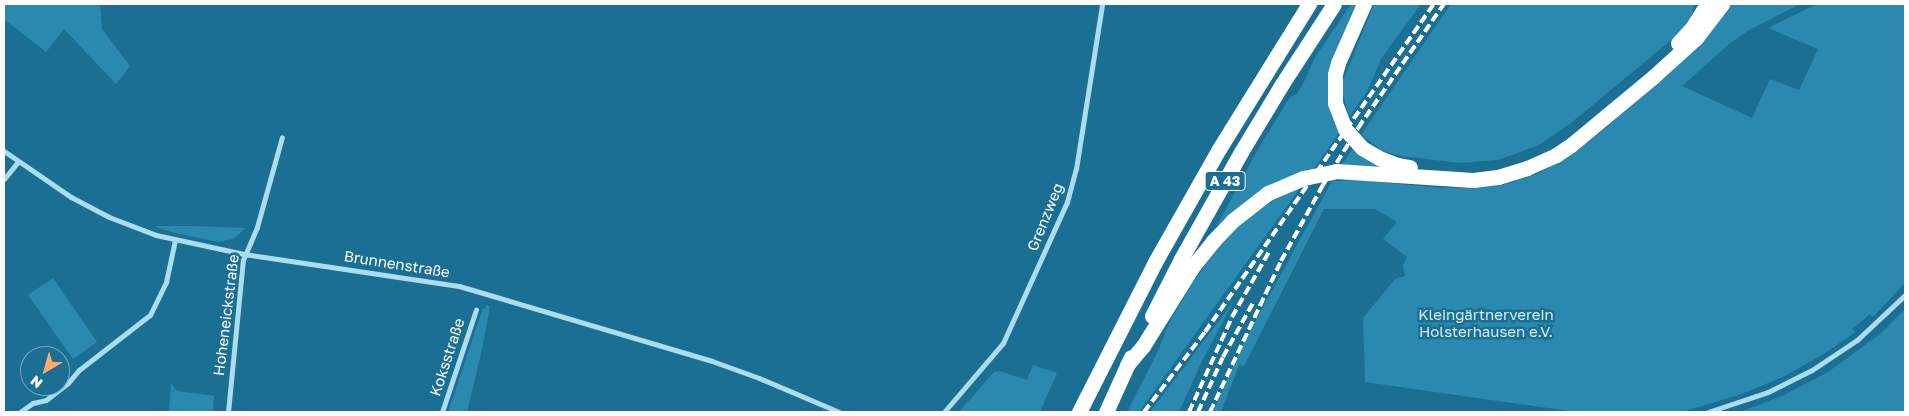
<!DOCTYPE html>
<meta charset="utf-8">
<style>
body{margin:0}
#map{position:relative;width:1909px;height:416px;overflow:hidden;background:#1b6f93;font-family:"Golos Text",sans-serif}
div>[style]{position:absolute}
.green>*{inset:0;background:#2b89af}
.street>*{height:5px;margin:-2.5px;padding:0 2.5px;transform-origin:2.5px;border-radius:2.5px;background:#acdcef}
.highway>*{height:15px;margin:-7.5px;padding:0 7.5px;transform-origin:7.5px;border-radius:7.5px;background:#fff}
.rail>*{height:4px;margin-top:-2px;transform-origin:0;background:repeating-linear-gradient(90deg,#fff 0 9px,transparent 0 13px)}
span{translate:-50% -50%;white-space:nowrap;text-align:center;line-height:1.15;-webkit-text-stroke:5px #1b6f93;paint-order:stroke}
.shield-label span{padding:1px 4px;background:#1b6f93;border:1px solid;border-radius:4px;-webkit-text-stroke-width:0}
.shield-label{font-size:14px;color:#fff;font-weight:700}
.street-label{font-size:15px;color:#fff}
.park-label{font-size:15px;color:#d3effb}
.frame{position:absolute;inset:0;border:5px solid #fff;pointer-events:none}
.north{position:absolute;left:20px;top:346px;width:50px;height:50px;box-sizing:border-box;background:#1b6f93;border:1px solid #76a9be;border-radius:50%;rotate:218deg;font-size:14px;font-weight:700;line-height:20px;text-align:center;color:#fff}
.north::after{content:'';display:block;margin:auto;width:18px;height:22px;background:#ffac6a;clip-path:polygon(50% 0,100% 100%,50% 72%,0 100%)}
</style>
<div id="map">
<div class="green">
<i style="clip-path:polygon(4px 4px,100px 4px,102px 29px,130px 66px,116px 84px,64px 29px,46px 52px,4px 19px)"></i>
<i style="clip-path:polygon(1351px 4px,1357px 4px,1336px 51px,1340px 131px,1314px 169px,1250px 198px,1216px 227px,1257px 151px,1290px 97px,1297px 94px,1305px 80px,1314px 59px)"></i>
<i style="clip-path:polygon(1374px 4px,1421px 4px,1381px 59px,1368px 90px,1349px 117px,1343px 94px,1343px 81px)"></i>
<i style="clip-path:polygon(1451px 4px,1694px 4px,1692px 16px,1680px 35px,1670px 41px,1571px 123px,1539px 145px,1498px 160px,1460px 163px,1401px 156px,1383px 151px,1361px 135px)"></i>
<i style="clip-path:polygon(1729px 4px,1800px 4px,1749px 30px,1729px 44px,1682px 86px,1752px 118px,1770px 79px,1799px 90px,1818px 49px,1768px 28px,1817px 4px,1905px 4px,1905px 283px,1873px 317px,1870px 314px,1852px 329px,1855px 332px,1847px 338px,1822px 355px,1783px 377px,1742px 394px,1682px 412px,1576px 412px,1365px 382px,1363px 318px,1395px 279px,1405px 276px,1403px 266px,1407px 257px,1383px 239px,1397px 222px,1375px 209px,1324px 209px,1244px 366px,1239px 365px,1221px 412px,1213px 412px,1244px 342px,1332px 181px,1357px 180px,1442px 188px,1484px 187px,1503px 185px,1537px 174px,1571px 155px,1590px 141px,1667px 76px,1708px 33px)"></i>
<i style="clip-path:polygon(1353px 148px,1380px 165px,1381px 167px,1342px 165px)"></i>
<i style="clip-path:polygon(1300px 188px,1139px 412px,1127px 412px,1157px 353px,1170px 321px,1194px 281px,1220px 244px,1250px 216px,1274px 200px)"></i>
<i style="clip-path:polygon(156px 226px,193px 226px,246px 228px,233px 239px,218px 242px,175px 233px,155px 227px)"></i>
<i style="clip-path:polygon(53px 278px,97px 342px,73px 359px,28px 295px)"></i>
<i style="clip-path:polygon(1234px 301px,1202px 361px,1179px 412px,1150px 412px)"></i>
<i style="clip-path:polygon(486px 305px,490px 306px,483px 345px,467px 412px,448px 412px,483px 308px,485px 309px)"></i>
<i style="clip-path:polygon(1905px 309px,1905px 412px,1740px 412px,1782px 396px,1828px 372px,1880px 334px)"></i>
<i style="clip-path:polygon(1033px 365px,1057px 373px,1040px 412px,959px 412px,994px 372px,1000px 371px,1027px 380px)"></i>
<i style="clip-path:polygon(171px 383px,177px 391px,214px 396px,213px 412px,169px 412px)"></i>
</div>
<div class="street">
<i style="left:4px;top:151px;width:81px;rotate:34.5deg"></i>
<i style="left:71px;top:197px;width:43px;rotate:27.8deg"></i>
<i style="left:109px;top:217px;width:50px;rotate:21deg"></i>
<i style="left:156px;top:235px;width:90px;rotate:12.2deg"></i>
<i style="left:244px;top:254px;width:217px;rotate:8.5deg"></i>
<i style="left:459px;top:286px;width:264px;rotate:16.5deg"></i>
<i style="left:712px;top:361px;width:50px;rotate:19.9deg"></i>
<i style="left:759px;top:378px;width:87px;rotate:23deg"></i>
<i style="left:4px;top:179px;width:22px;rotate:-51deg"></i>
<i style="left:20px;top:412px;width:16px;rotate:-35deg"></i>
<i style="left:33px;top:403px;width:13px;rotate:-13deg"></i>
<i style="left:46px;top:400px;width:28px;rotate:-38deg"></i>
<i style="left:68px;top:383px;width:17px;rotate:-50deg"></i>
<i style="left:79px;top:370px;width:90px;rotate:-37.8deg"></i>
<i style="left:150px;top:315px;width:37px;rotate:-64deg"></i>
<i style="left:166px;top:282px;width:43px;rotate:-77.9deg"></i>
<i style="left:228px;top:412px;width:153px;rotate:-84.4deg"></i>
<i style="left:243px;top:260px;width:36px;rotate:-67deg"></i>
<i style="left:257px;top:227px;width:93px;rotate:-74.5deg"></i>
<i style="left:442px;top:412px;width:108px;rotate:-71.6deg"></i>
<i style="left:944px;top:412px;width:91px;rotate:-49.5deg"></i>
<i style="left:1003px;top:343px;width:155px;rotate:-65.6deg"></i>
<i style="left:1067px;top:202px;width:34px;rotate:-75deg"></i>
<i style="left:1076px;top:169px;width:167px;rotate:-81deg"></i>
<i style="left:1708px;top:412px;width:63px;rotate:-18.4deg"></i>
<i style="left:1768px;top:392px;width:49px;rotate:-26.6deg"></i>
<i style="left:1812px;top:370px;width:54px;rotate:-33.7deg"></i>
<i style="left:1857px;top:340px;width:66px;rotate:-43.2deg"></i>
</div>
<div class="highway">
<i style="left:1364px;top:4px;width:64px;rotate:113.8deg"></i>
<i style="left:1338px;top:63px;width:11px;rotate:105deg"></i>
<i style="left:1335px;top:74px;width:29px;rotate:90deg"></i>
<i style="left:1335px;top:103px;width:28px;rotate:69deg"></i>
<i style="left:1345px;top:129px;width:25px;rotate:48deg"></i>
<i style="left:1362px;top:148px;width:20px;rotate:30deg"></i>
<i style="left:1379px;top:158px;width:19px;rotate:21deg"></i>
<i style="left:1397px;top:165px;width:13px;rotate:9deg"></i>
<i style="left:1678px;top:43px;width:21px;rotate:-47deg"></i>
<i style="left:1692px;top:28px;width:28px;rotate:-58deg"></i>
<i style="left:1152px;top:316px;width:64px;rotate:-63deg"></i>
<i style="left:1181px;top:259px;width:123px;rotate:-60.7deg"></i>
<i style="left:1241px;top:152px;width:79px;rotate:-58.9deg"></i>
<i style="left:1282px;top:84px;width:95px;rotate:-57deg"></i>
<i style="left:1127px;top:365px;width:25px;rotate:-50deg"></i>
<i style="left:1143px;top:346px;width:94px;rotate:-58deg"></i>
<i style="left:1193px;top:266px;width:32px;rotate:-51deg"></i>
<i style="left:1213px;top:241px;width:28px;rotate:-46deg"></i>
<i style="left:1232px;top:221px;width:46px;rotate:-37.9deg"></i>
<i style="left:1268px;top:193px;width:39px;rotate:-23deg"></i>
<i style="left:1304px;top:178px;width:33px;rotate:-12deg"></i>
<i style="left:1336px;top:171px;width:137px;rotate:3.8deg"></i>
<i style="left:1473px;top:180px;width:25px;rotate:-7deg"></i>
<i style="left:1498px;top:177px;width:30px;rotate:-17deg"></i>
<i style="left:1527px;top:168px;width:32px;rotate:-24deg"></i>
<i style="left:1556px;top:155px;width:18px;rotate:-34deg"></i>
<i style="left:1571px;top:145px;width:107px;rotate:-39.7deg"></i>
<i style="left:1653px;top:77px;width:58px;rotate:-42.2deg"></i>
<i style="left:1696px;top:38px;width:43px;rotate:-52.6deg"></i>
<i style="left:1079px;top:412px;width:168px;rotate:-63.1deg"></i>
<i style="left:1155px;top:262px;width:130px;rotate:-60.5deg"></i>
<i style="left:1219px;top:149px;width:171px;rotate:-58.2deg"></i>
<i style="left:1106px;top:412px;width:60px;rotate:-65.6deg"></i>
</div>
<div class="rail">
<i style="left:1144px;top:412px;width:101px;rotate:-52.7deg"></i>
<i style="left:1205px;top:332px;width:400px;rotate:-55.1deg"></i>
<i style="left:1189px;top:412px;width:104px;rotate:-65.6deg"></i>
<i style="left:1232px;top:317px;width:75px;rotate:-60.4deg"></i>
<i style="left:1198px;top:412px;width:60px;rotate:-65.6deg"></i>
<i style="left:1223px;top:357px;width:64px;rotate:-61deg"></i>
<i style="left:1210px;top:412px;width:167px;rotate:-64.8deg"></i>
<i style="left:1281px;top:261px;width:87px;rotate:-61.1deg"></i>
<i style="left:1323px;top:185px;width:67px;rotate:-58.4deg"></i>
<i style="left:1358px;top:128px;width:151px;rotate:-55.3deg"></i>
</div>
<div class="shield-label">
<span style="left:1225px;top:181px">A 43</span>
</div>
<div class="street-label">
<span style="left:1045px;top:217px;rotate:-68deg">Grenzweg</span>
<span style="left:397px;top:264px;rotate:9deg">Brunnenstraße</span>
<span style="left:226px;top:315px;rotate:-83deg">Hoheneickstraße</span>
<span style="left:447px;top:357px;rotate:-72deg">Koksstraße</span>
</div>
<div class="park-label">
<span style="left:1486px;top:323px">Kleingärtnerverein<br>Holsterhausen e.V.</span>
</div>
<div class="frame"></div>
<div class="north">N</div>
</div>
